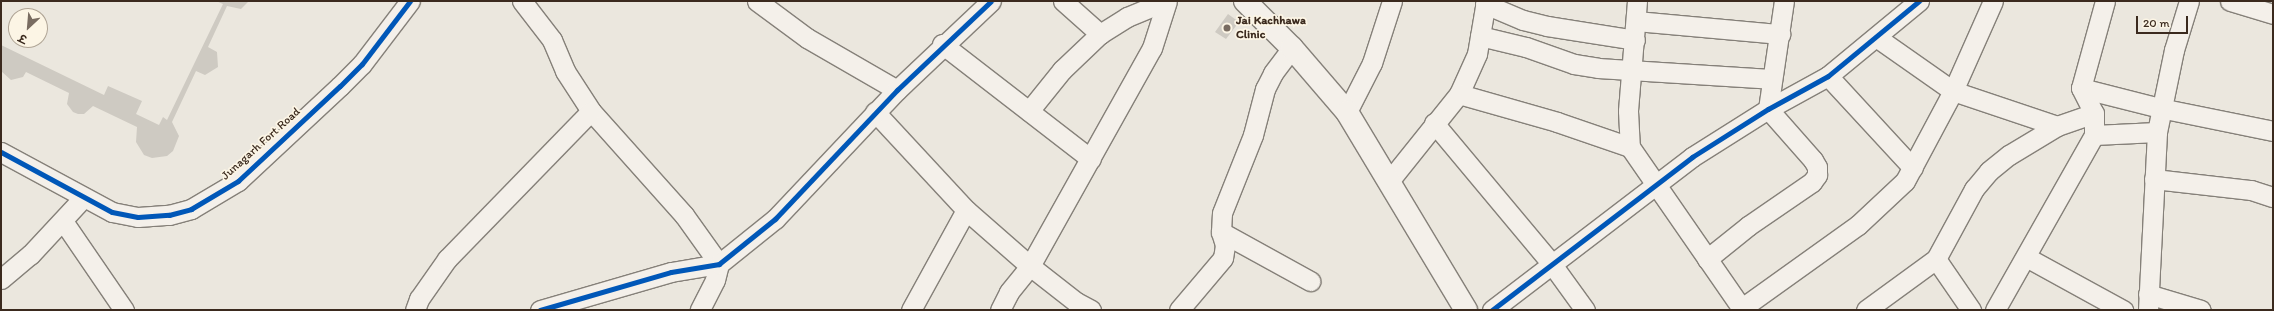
<!DOCTYPE html>
<meta charset="utf-8">
<style>
body{margin:0}
#map{position:relative;width:2274px;height:311px;overflow:hidden;background:#ebe7de;font-family:Itim,"Playpen Sans Deva",sans-serif}
div>[style]{position:absolute}
.building>*{inset:0;background:#cecac2}
.roads{filter:drop-shadow(1px 0 #858079) drop-shadow(-1px 0 #858079) drop-shadow(0 1px #858079) drop-shadow(0 -1px #858079)}
.minor>*{height:19px;margin:-9.5px;padding:0 9.5px;transform-origin:9.5px;border-radius:9.5px;background:#f4f0ea}
.tertiary>*{height:22px;margin:-11px;padding:0 11px;transform-origin:11px;border-radius:11px;background:#f4f0ea}
.cycleway>*{height:5px;margin:-2.5px;padding:0 2.5px;transform-origin:2.5px;border-radius:2.5px;background:#0057b8}
.dots>*{width:11px;height:11px;translate:-50% -50%;box-sizing:border-box;border:2px solid #fcf5e5;border-radius:50%}
span{translate:-50% -50%;white-space:nowrap;text-align:center;line-height:1.15;-webkit-text-stroke:3.5px #fcf5e5;paint-order:stroke}
.poi-label{font-size:12px;color:#3b2a1e;font-weight:700}
.left{translate:0 -50%;text-align:left}
.street-label{font-size:12px;color:#3b2a1e}
.frame{position:absolute;inset:0;border:2px solid #3b2a1e;pointer-events:none}
.north{position:absolute;left:8px;top:8px;width:40px;height:40px;box-sizing:border-box;background:#fcf5e5;border:1px solid #afa495;border-radius:50%;rotate:206deg;font-size:11px;font-weight:700;line-height:16px;text-align:center;color:#3b2a1e}
.north::after{content:'';display:block;margin:auto;width:14px;height:18px;background:#796c61;clip-path:polygon(50% 0,100% 100%,50% 72%,0 100%)}
.scale{position:absolute;left:2136px;top:16px;width:52px;height:18px;box-sizing:border-box;border:2px solid #3b2a1e;border-top:0;padding-left:5px;font-size:12px;line-height:14px;white-space:nowrap;color:#3b2a1e;-webkit-text-stroke:3px #fcf5e5;paint-order:stroke}
</style>
<div id="map">
<div class="building">
<i style="clip-path:polygon(216px 1px,249px 1px,241px 9px,227px 6px,208px 47px,217px 52px,218px 67px,205px 75px,196px 71px,172px 122px,179px 136px,173px 151px,167px 156px,152px 158px,144px 155px,136px 142px,137px 127px,93px 106px,84px 114px,78px 114px,73px 112px,67px 104px,69px 93px,26px 72px,23px 77px,11px 80px,1px 71px,1px 45px,104px 95px,108px 86px,142px 101px,136px 114px,159px 125px,163px 117px,167px 120px,223px 4px)"></i>
<i style="clip-path:polygon(1228px 14px,1239px 22px,1226px 39px,1215px 32px)"></i>
</div>
<div class="roads">
<div class="minor">
<i style="left:522px;top:1px;width:49px;rotate:52.4deg"></i>
<i style="left:552px;top:40px;width:34px;rotate:67deg"></i>
<i style="left:565px;top:71px;width:48px;rotate:57deg"></i>
<i style="left:591px;top:111px;width:140px;rotate:48.2deg"></i>
<i style="left:684px;top:215px;width:60px;rotate:54.5deg"></i>
<i style="left:719px;top:264px;width:16px;rotate:104deg"></i>
<i style="left:715px;top:280px;width:34px;rotate:117deg"></i>
<i style="left:757px;top:1px;width:62px;rotate:36.5deg"></i>
<i style="left:807px;top:38px;width:104px;rotate:30deg"></i>
<i style="left:1063px;top:1px;width:50px;rotate:41.7deg"></i>
<i style="left:1637px;top:1px;width:110px;rotate:94.7deg"></i>
<i style="left:1628px;top:111px;width:36px;rotate:87deg"></i>
<i style="left:1630px;top:147px;width:198px;rotate:55.3deg"></i>
<i style="left:2105px;top:1px;width:90px;rotate:105.4deg"></i>
<i style="left:2081px;top:88px;width:28px;rotate:63deg"></i>
<i style="left:2094px;top:113px;width:22px;rotate:90deg"></i>
<i style="left:2094px;top:135px;width:63px;rotate:-2.7deg"></i>
<i style="left:2230px;top:1px;width:45px;rotate:16.8deg"></i>
<i style="left:1485px;top:4px;width:41px;rotate:22.8deg"></i>
<i style="left:1523px;top:20px;width:25px;rotate:14deg"></i>
<i style="left:1547px;top:26px;width:89px;rotate:9deg"></i>
<i style="left:1636px;top:21px;width:145px;rotate:5.2deg"></i>
<i style="left:1480px;top:36px;width:47px;rotate:13.4deg"></i>
<i style="left:1526px;top:47px;width:51px;rotate:19.5deg"></i>
<i style="left:1574px;top:64px;width:24px;rotate:9deg"></i>
<i style="left:1598px;top:68px;width:173px;rotate:3.6deg"></i>
<i style="left:1876px;top:37px;width:94px;rotate:35deg"></i>
<i style="left:1953px;top:91px;width:110px;rotate:18.6deg"></i>
<i style="left:2057px;top:126px;width:39px;rotate:-19deg"></i>
<i style="left:942px;top:44px;width:188px;rotate:37.7deg"></i>
<i style="left:1828px;top:76px;width:125px;rotate:47.3deg"></i>
<i style="left:2081px;top:88px;width:81px;rotate:14.2deg"></i>
<i style="left:2160px;top:108px;width:115px;rotate:11.5deg"></i>
<i style="left:1459px;top:94px;width:44px;rotate:-65.8deg"></i>
<i style="left:1477px;top:54px;width:54px;rotate:-80.4deg"></i>
<i style="left:1029px;top:111px;width:53px;rotate:-51.2deg"></i>
<i style="left:1062px;top:70px;width:52px;rotate:-43.5deg"></i>
<i style="left:1100px;top:34px;width:32px;rotate:-32deg"></i>
<i style="left:1127px;top:17px;width:42px;rotate:-22.3deg"></i>
<i style="left:875px;top:112px;width:134px;rotate:47.1deg"></i>
<i style="left:966px;top:210px;width:85px;rotate:41.2deg"></i>
<i style="left:1030px;top:266px;width:58px;rotate:38deg"></i>
<i style="left:1076px;top:302px;width:17px;rotate:28deg"></i>
<i style="left:1347px;top:112px;width:55px;rotate:-63deg"></i>
<i style="left:1372px;top:63px;width:65px;rotate:-72.1deg"></i>
<i style="left:1434px;top:123px;width:182px;rotate:50.1deg"></i>
<i style="left:1551px;top:263px;width:58px;rotate:54.1deg"></i>
<i style="left:1px;top:152px;width:126px;rotate:28.4deg"></i>
<i style="left:112px;top:212px;width:26px;rotate:11deg"></i>
<i style="left:138px;top:217px;width:31px;rotate:-4deg"></i>
<i style="left:169px;top:215px;width:23px;rotate:-15deg"></i>
<i style="left:191px;top:209px;width:55px;rotate:-30.8deg"></i>
<i style="left:238px;top:181px;width:139px;rotate:-43deg"></i>
<i style="left:340px;top:86px;width:31px;rotate:-45deg"></i>
<i style="left:362px;top:64px;width:79px;rotate:-52.7deg"></i>
<i style="left:2154px;top:179px;width:98px;rotate:6.5deg"></i>
<i style="left:2251px;top:190px;width:23px;rotate:18deg"></i>
<i style="left:1390px;top:180px;width:110px;rotate:-51.3deg"></i>
<i style="left:1459px;top:94px;width:102px;rotate:15.9deg"></i>
<i style="left:1557px;top:122px;width:77px;rotate:18.9deg"></i>
<i style="left:63px;top:221px;width:108px;rotate:55.6deg"></i>
<i style="left:1221px;top:232px;width:102px;rotate:28.8deg"></i>
<i style="left:2026px;top:257px;width:111px;rotate:28.7deg"></i>
<i style="left:1707px;top:259px;width:53px;rotate:-38.8deg"></i>
<i style="left:1748px;top:226px;width:78px;rotate:-34.5deg"></i>
<i style="left:1812px;top:182px;width:9px;rotate:-54deg"></i>
<i style="left:1817px;top:175px;width:8px;rotate:-90deg"></i>
<i style="left:1817px;top:167px;width:8px;rotate:-120deg"></i>
<i style="left:1813px;top:160px;width:68px;rotate:-131.4deg"></i>
<i style="left:1768px;top:109px;width:109px;rotate:-81.6deg"></i>
<i style="left:1936px;top:259px;width:62px;rotate:55.5deg"></i>
<i style="left:1px;top:279px;width:38px;rotate:-40deg"></i>
<i style="left:30px;top:255px;width:78px;rotate:-47.1deg"></i>
<i style="left:2148px;top:294px;width:55px;rotate:16.8deg"></i>
<i style="left:1742px;top:308px;width:143px;rotate:-35.6deg"></i>
<i style="left:1858px;top:225px;width:64px;rotate:-43.1deg"></i>
<i style="left:1905px;top:181px;width:102px;rotate:-61.9deg"></i>
<i style="left:1953px;top:91px;width:98px;rotate:-66deg"></i>
<i style="left:415px;top:310px;width:12px;rotate:-70deg"></i>
<i style="left:419px;top:299px;width:49px;rotate:-55deg"></i>
<i style="left:447px;top:259px;width:206px;rotate:-45.8deg"></i>
<i style="left:540px;top:310px;width:136px;rotate:-16.2deg"></i>
<i style="left:671px;top:272px;width:49px;rotate:-9.5deg"></i>
<i style="left:719px;top:264px;width:72px;rotate:-38.8deg"></i>
<i style="left:775px;top:219px;width:178px;rotate:-46.6deg"></i>
<i style="left:897px;top:90px;width:129px;rotate:-43.4deg"></i>
<i style="left:911px;top:310px;width:114px;rotate:-61.2deg"></i>
<i style="left:1000px;top:310px;width:20px;rotate:-63deg"></i>
<i style="left:1009px;top:292px;width:33px;rotate:-51deg"></i>
<i style="left:1030px;top:266px;width:250px;rotate:-60.8deg"></i>
<i style="left:1152px;top:48px;width:49px;rotate:-72.3deg"></i>
<i style="left:1179px;top:310px;width:68px;rotate:-49.8deg"></i>
<i style="left:1223px;top:258px;width:13px;rotate:-81deg"></i>
<i style="left:1225px;top:245px;width:14px;rotate:-107deg"></i>
<i style="left:1221px;top:232px;width:19px;rotate:-87deg"></i>
<i style="left:1222px;top:213px;width:84px;rotate:-68.3deg"></i>
<i style="left:1253px;top:135px;width:48px;rotate:-75.4deg"></i>
<i style="left:1265px;top:89px;width:18px;rotate:-63deg"></i>
<i style="left:1273px;top:73px;width:31px;rotate:-53deg"></i>
<i style="left:1492px;top:310px;width:252px;rotate:-37.4deg"></i>
<i style="left:1692px;top:157px;width:90px;rotate:-32.3deg"></i>
<i style="left:1768px;top:109px;width:68px;rotate:-28.8deg"></i>
<i style="left:1828px;top:76px;width:118px;rotate:-39.5deg"></i>
<i style="left:1866px;top:310px;width:87px;rotate:-36.1deg"></i>
<i style="left:1936px;top:259px;width:80px;rotate:-61.5deg"></i>
<i style="left:1974px;top:189px;width:23px;rotate:-50deg"></i>
<i style="left:1989px;top:171px;width:26px;rotate:-39deg"></i>
<i style="left:2009px;top:155px;width:56px;rotate:-31.1deg"></i>
<i style="left:1995px;top:310px;width:201px;rotate:-60.5deg"></i>
<i style="left:2148px;top:310px;width:178px;rotate:-87.1deg"></i>
<i style="left:2157px;top:132px;width:84px;rotate:-78.3deg"></i>
<i style="left:2174px;top:50px;width:51px;rotate:-73deg"></i>
</div>
<div class="tertiary">
<i style="left:1245px;top:1px;width:66px;rotate:45deg"></i>
<i style="left:1292px;top:48px;width:84px;rotate:49.3deg"></i>
<i style="left:1347px;top:112px;width:231px;rotate:59deg"></i>
</div>
</div>
<div class="cycleway">
<i style="left:1px;top:152px;width:126px;rotate:28.4deg"></i>
<i style="left:112px;top:212px;width:26px;rotate:11deg"></i>
<i style="left:138px;top:217px;width:31px;rotate:-4deg"></i>
<i style="left:169px;top:215px;width:23px;rotate:-15deg"></i>
<i style="left:191px;top:209px;width:55px;rotate:-30.8deg"></i>
<i style="left:238px;top:181px;width:139px;rotate:-43deg"></i>
<i style="left:340px;top:86px;width:31px;rotate:-45deg"></i>
<i style="left:362px;top:64px;width:79px;rotate:-52.7deg"></i>
<i style="left:540px;top:310px;width:136px;rotate:-16.2deg"></i>
<i style="left:671px;top:272px;width:49px;rotate:-9.5deg"></i>
<i style="left:719px;top:264px;width:72px;rotate:-38.8deg"></i>
<i style="left:775px;top:219px;width:178px;rotate:-46.6deg"></i>
<i style="left:897px;top:90px;width:129px;rotate:-43.4deg"></i>
<i style="left:1492px;top:310px;width:252px;rotate:-37.4deg"></i>
<i style="left:1692px;top:157px;width:90px;rotate:-32.3deg"></i>
<i style="left:1768px;top:109px;width:68px;rotate:-28.8deg"></i>
<i style="left:1828px;top:76px;width:118px;rotate:-39.5deg"></i>
</div>
<div class="dots">
<i style="left:1227px;top:28px;background:#796c61"></i>
</div>
<div class="poi-label">
<span class="left" style="left:1236px;top:28px">Jai Kachhawa<br>Clinic</span>
</div>
<div class="street-label">
<span style="left:261px;top:144px;rotate:-42deg">Junagarh Fort Road</span>
</div>
<div class="frame"></div>
<div class="north">उ</div>
<div class="scale">20 m</div>
</div>
